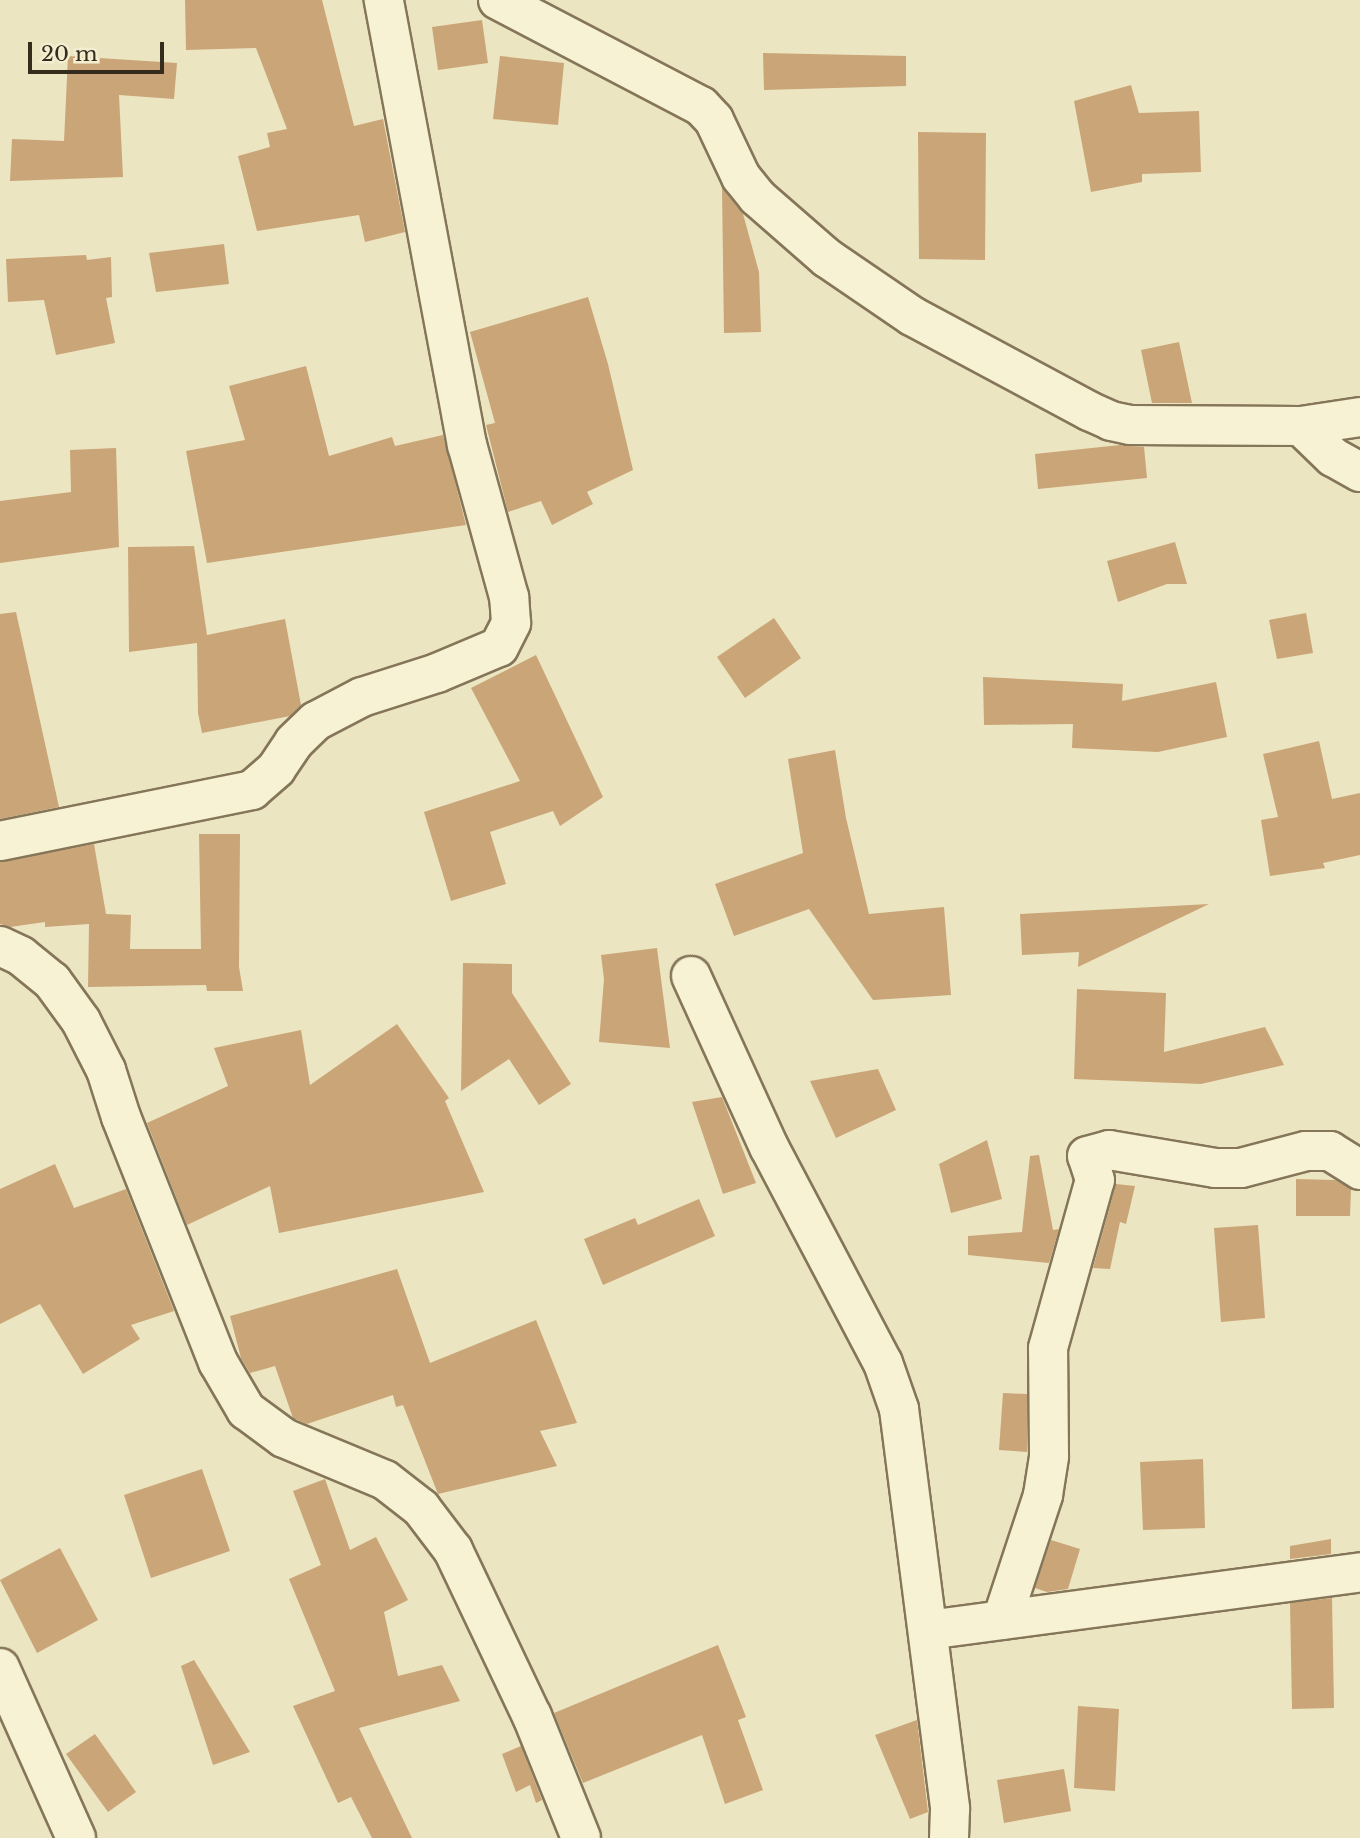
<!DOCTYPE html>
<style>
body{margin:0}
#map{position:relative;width:1360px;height:1838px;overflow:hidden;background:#ece5c1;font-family:"Libre Baskerville",serif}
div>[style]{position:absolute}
.building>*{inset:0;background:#caa578}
.roads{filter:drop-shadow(2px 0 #857659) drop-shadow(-2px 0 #857659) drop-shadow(0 2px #857659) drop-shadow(0 -2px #857659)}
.street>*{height:38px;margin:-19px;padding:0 19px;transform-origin:19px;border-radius:19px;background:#f8f2d4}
span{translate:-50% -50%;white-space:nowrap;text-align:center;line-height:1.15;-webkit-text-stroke:5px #f4eed0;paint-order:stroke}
.scale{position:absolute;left:28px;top:42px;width:136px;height:32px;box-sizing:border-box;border:4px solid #352c1d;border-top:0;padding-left:9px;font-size:21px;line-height:24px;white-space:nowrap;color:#352c1d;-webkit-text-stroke:5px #f4eed0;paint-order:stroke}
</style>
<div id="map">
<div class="building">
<i style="clip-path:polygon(185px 0,322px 0,354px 126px,383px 119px,405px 232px,365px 242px,359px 215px,257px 231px,238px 156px,270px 147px,267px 133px,287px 129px,256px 48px,186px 50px)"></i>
<i style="clip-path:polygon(482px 20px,488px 63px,438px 70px,432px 27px)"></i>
<i style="clip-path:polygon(763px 53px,906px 56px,906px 86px,764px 90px)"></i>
<i style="clip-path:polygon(68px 56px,177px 63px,174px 99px,119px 95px,123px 177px,10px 181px,12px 139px,64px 141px)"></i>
<i style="clip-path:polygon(500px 56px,564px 63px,558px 125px,493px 119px)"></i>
<i style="clip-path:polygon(1131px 85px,1139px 113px,1199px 111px,1201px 172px,1142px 174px,1142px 182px,1091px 192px,1074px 101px)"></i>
<i style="clip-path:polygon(918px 132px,986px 133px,985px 260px,919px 259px)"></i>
<i style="clip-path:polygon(722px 188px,743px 214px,759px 272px,761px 332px,724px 333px)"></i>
<i style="clip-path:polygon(224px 244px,229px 284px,156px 292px,149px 253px)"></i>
<i style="clip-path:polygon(86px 255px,87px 260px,111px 257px,112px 297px,106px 298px,115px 343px,56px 355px,44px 300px,8px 302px,6px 259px)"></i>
<i style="clip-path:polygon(588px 297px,608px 364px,633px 470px,587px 492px,593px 504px,552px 525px,541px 501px,508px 512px,486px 425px,495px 423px,470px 332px)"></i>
<i style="clip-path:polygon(1179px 342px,1192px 403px,1152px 403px,1141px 350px)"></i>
<i style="clip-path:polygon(306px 366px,329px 456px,392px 437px,395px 446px,443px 435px,466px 525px,207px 563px,186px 451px,245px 440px,229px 386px)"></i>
<i style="clip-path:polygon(1120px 445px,1144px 447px,1147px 478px,1038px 489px,1035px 454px)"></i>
<i style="clip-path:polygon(116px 448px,119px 547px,0 563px,0 501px,71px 492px,70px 450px)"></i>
<i style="clip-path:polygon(1175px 542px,1187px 584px,1167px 584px,1118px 602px,1107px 561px)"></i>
<i style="clip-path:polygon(194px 546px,207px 635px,285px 619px,301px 705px,290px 716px,202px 733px,198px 713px,197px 643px,129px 652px,128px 547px)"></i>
<i style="clip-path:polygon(16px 612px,59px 807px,0 819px,0 614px)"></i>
<i style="clip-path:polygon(1306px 613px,1313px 653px,1277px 659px,1269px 620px)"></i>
<i style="clip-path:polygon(774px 618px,801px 658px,745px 698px,717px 657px)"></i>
<i style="clip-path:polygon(536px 655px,603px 797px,560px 826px,553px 811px,490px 832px,506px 884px,451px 901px,424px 812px,520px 781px,471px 688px)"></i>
<i style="clip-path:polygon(983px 677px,1123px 684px,1122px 701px,1216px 682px,1227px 737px,1158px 752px,1072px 748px,1073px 724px,984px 725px)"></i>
<i style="clip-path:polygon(1319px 741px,1332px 799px,1360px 793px,1360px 855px,1323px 863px,1325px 868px,1270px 876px,1261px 820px,1278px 817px,1263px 754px)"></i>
<i style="clip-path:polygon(835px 750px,846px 818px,869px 914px,944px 907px,951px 995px,873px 1000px,809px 909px,734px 936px,715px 884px,803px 853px,788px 759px)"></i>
<i style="clip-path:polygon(199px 834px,240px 834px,239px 967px,243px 991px,207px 991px,206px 985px,88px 987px,89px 924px,45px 927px,45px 922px,10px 927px,0 924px,0 862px,94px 844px,106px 914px,131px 915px,130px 949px,201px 949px)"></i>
<i style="clip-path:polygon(1209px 904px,1078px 967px,1079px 952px,1022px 955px,1020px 914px)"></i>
<i style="clip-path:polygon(657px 948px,670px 1048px,599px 1042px,604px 979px,601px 955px)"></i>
<i style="clip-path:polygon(463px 963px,512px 964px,512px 993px,571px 1084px,539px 1105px,509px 1059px,461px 1091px)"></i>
<i style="clip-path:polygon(1077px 989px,1166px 993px,1164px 1052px,1265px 1027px,1284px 1065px,1201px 1084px,1074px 1079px)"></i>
<i style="clip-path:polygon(397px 1024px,449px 1098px,445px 1101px,484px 1192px,279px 1233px,270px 1186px,187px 1225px,147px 1123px,228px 1086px,214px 1048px,301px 1030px,310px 1085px)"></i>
<i style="clip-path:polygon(878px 1069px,896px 1110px,836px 1138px,810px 1081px)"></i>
<i style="clip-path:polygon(722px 1097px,756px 1183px,723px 1194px,692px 1102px)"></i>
<i style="clip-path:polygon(987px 1140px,1002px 1199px,951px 1213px,939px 1164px)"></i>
<i style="clip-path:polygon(1039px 1155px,1053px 1230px,1059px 1229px,1049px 1263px,968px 1255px,968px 1236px,1022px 1232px,1030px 1156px)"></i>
<i style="clip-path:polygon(55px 1164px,74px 1208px,126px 1189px,174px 1311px,131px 1325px,140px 1339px,83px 1374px,40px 1304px,0 1324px,0 1189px)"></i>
<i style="clip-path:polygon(1296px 1179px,1335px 1180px,1351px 1189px,1350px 1216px,1296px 1216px)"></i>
<i style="clip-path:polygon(1116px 1184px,1135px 1186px,1126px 1224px,1120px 1222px,1110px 1269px,1093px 1268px)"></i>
<i style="clip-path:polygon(699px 1199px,715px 1236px,603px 1285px,584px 1239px,635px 1218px,638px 1225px)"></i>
<i style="clip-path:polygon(1258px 1225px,1265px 1318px,1221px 1322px,1214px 1228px)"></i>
<i style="clip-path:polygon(397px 1269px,430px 1363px,536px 1320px,577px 1423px,540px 1431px,557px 1466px,438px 1494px,403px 1405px,396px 1407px,393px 1395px,307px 1424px,293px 1418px,275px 1366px,250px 1373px,241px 1358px,230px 1316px)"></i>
<i style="clip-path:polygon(1003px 1393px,1027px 1394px,1027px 1452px,999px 1450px)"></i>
<i style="clip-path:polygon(1203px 1459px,1205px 1528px,1143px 1530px,1140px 1462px)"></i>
<i style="clip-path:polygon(202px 1469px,230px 1551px,151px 1578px,124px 1495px)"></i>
<i style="clip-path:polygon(325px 1479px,350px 1550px,376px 1537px,408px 1600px,384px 1612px,398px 1676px,442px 1665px,460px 1701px,359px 1728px,412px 1838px,372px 1838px,351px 1797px,338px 1803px,293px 1706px,335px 1691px,289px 1579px,321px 1565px,293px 1491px)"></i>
<i style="clip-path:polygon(1331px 1539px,1331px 1554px,1290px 1559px,1290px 1546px)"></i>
<i style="clip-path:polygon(1051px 1540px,1080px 1549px,1068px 1589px,1047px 1592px,1035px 1588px)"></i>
<i style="clip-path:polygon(60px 1548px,98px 1620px,37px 1653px,0 1580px)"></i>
<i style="clip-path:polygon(1332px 1598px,1334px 1708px,1292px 1709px,1290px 1603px)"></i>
<i style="clip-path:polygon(718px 1645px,746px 1717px,738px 1720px,763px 1790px,725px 1804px,702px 1735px,583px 1783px,554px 1713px)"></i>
<i style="clip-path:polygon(194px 1660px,250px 1752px,213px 1765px,181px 1666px)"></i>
<i style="clip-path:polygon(1078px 1706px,1119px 1709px,1115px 1791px,1074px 1788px)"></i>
<i style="clip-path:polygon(917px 1720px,928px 1812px,910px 1819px,875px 1735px)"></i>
<i style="clip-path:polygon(95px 1734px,136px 1792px,108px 1812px,66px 1754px)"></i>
<i style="clip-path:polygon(521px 1746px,542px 1800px,536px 1803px,530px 1785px,516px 1792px,502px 1754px)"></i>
<i style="clip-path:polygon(1064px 1769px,1071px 1811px,1004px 1823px,997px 1780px)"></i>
</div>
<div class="roads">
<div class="street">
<i style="left:498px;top:0;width:229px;rotate:27.6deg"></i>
<i style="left:701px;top:106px;width:19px;rotate:47deg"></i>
<i style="left:714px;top:120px;width:63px;rotate:64.7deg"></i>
<i style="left:741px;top:177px;width:26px;rotate:51deg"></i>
<i style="left:757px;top:197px;width:93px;rotate:41.1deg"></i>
<i style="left:827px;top:258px;width:103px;rotate:34.3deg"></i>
<i style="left:912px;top:316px;width:201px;rotate:28.2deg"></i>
<i style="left:1089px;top:411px;width:24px;rotate:24deg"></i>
<i style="left:1111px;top:421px;width:19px;rotate:12deg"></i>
<i style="left:1130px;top:425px;width:171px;rotate:0.3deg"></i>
<i style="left:1301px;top:426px;width:60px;rotate:-8.7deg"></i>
<i style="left:1301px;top:426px;width:45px;rotate:44.1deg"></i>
<i style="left:1333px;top:457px;width:31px;rotate:29deg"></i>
<i style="left:0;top:841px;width:257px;rotate:-11.4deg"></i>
<i style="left:252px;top:790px;width:32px;rotate:-41deg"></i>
<i style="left:276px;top:769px;width:32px;rotate:-56deg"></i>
<i style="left:294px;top:742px;width:30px;rotate:-44deg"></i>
<i style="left:316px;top:721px;width:52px;rotate:-27.6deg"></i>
<i style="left:362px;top:697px;width:79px;rotate:-17.7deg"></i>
<i style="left:437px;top:673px;width:67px;rotate:-22.8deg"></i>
<i style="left:499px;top:647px;width:27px;rotate:-63deg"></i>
<i style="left:511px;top:623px;width:26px;rotate:-94deg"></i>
<i style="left:509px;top:597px;width:158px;rotate:-105.4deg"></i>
<i style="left:467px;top:445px;width:453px;rotate:-100.6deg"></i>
<i style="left:0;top:946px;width:23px;rotate:25deg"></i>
<i style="left:21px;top:956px;width:40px;rotate:39deg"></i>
<i style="left:52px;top:981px;width:49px;rotate:54.1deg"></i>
<i style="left:81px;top:1021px;width:55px;rotate:63deg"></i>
<i style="left:106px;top:1070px;width:49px;rotate:72.3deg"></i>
<i style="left:121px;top:1117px;width:264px;rotate:68.4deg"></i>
<i style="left:218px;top:1362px;width:56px;rotate:59.7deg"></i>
<i style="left:246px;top:1410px;width:47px;rotate:36.4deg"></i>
<i style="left:284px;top:1438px;width:109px;rotate:22.6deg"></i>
<i style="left:385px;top:1480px;width:46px;rotate:37.9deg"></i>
<i style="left:421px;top:1508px;width:53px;rotate:52.7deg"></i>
<i style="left:453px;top:1550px;width:184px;rotate:64.6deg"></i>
<i style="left:532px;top:1716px;width:131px;rotate:68.1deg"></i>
<i style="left:691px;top:976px;width:188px;rotate:65.5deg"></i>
<i style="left:769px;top:1147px;width:244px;rotate:62.2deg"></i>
<i style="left:883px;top:1363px;width:49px;rotate:70.8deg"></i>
<i style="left:899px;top:1409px;width:403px;rotate:82.7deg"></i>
<i style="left:950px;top:1809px;width:29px;rotate:92deg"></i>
<i style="left:1002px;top:1620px;width:132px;rotate:-71.8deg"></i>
<i style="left:1043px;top:1495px;width:39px;rotate:-81deg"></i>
<i style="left:1049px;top:1456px;width:108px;rotate:-90.5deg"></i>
<i style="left:1048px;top:1348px;width:174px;rotate:-74.4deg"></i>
<i style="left:1095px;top:1180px;width:25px;rotate:-108deg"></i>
<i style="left:1087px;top:1156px;width:23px;rotate:-15deg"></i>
<i style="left:1109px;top:1150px;width:108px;rotate:9.6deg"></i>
<i style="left:1215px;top:1168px;width:26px"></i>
<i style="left:1241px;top:1168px;width:67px;rotate:-14.7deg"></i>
<i style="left:1306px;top:1151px;width:24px"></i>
<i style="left:1330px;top:1151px;width:36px;rotate:32deg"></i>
<i style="left:928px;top:1630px;width:436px;rotate:-7.6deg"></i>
<i style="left:0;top:1668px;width:186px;rotate:65.9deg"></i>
</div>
</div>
<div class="scale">20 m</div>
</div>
